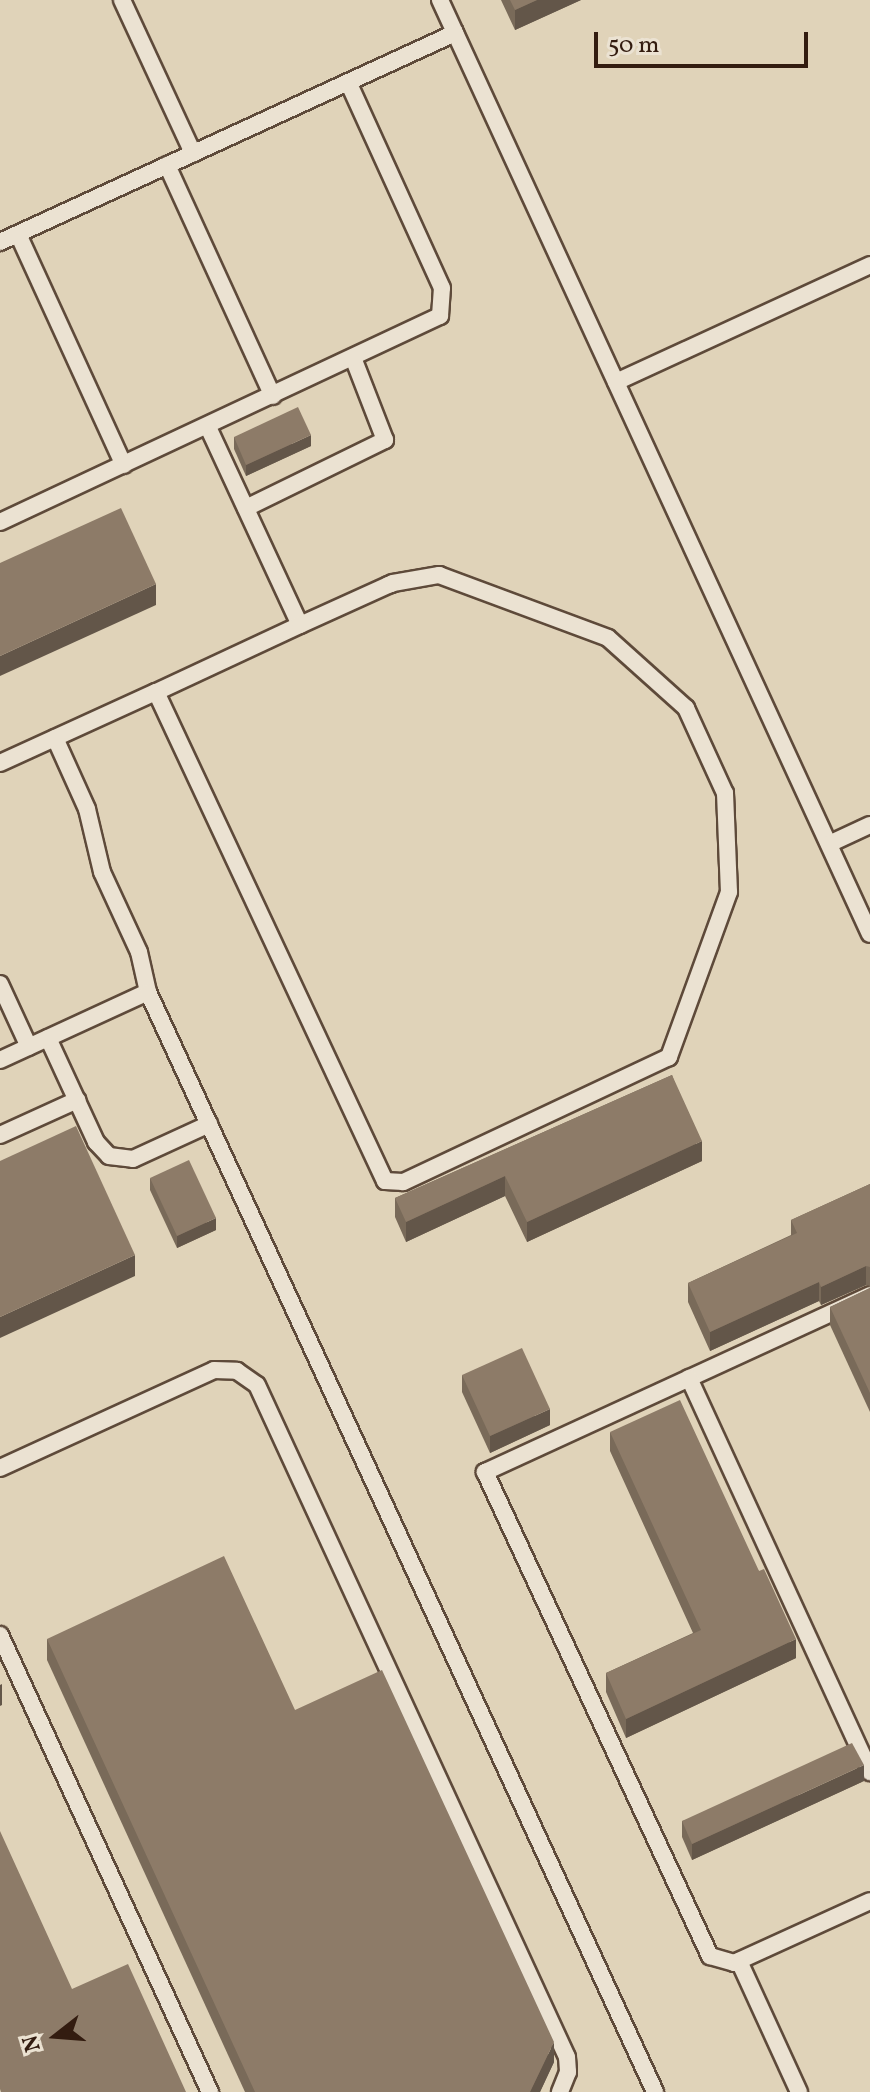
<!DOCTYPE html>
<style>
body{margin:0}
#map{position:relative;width:870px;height:2092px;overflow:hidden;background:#e0d3b9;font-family:Vollkorn,serif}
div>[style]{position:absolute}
.roads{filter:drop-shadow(2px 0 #5e4a3a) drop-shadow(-2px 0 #5e4a3a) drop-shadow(0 2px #5e4a3a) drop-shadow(0 -2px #5e4a3a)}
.lane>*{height:16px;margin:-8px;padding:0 8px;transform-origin:8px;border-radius:8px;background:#ebe2d2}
.wall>*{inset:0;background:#796a59}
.shaded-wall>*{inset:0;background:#635649}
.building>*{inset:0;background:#8d7b68}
span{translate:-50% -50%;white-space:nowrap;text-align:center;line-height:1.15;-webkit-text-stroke:8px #ebe2d2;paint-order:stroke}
.north{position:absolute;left:16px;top:1996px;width:80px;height:80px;-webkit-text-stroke:6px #ebe2d2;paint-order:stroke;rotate:253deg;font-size:22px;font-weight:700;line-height:32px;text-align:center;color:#331c10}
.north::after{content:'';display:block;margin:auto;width:28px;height:36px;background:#331c10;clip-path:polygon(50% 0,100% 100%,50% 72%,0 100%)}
.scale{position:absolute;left:594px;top:32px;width:214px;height:36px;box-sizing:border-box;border:4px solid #331c10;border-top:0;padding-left:10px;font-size:24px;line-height:28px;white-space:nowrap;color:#331c10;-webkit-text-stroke:6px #ebe2d2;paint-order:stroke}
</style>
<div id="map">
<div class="roads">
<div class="lane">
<i style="left:122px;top:0;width:169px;rotate:65.1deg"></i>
<i style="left:440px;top:0;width:1028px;rotate:65.28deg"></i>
<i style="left:167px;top:165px;width:254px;rotate:65.4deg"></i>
<i style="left:18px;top:234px;width:254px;rotate:65.4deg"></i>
<i style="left:0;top:242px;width:501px;rotate:-24.67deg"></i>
<i style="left:616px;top:382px;width:280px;rotate:-24.7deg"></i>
<i style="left:208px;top:427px;width:218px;rotate:65.1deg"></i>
<i style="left:246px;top:508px;width:155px;rotate:-26.1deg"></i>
<i style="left:385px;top:440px;width:86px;rotate:-111.2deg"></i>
<i style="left:0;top:522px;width:486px;rotate:-25.1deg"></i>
<i style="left:440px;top:316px;width:28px;rotate:-86deg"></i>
<i style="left:442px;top:288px;width:226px;rotate:-114.5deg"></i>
<i style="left:55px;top:738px;width:78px;rotate:65.7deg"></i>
<i style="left:87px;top:809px;width:65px;rotate:76.6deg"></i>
<i style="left:102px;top:872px;width:88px;rotate:65.2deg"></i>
<i style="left:139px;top:952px;width:41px;rotate:77.3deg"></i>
<i style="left:0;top:763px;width:171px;rotate:-24.5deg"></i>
<i style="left:156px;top:692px;width:159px;rotate:-25deg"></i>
<i style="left:300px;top:625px;width:97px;rotate:-24.4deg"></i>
<i style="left:388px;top:585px;width:3px;rotate:-18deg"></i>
<i style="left:391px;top:584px;width:2px;rotate:-27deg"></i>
<i style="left:393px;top:583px;width:47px;rotate:-9.9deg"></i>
<i style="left:439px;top:575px;width:180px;rotate:20.4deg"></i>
<i style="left:608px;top:638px;width:105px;rotate:41.9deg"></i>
<i style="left:686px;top:708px;width:94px;rotate:65.4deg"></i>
<i style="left:725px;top:793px;width:99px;rotate:87.7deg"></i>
<i style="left:729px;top:892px;width:176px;rotate:110deg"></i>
<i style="left:669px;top:1057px;width:294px;rotate:154.8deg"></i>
<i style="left:403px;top:1182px;width:18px;rotate:-177deg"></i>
<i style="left:385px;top:1181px;width:540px;rotate:-115.09deg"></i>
<i style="left:829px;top:844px;width:45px;rotate:-24.9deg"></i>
<i style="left:0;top:984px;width:69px;rotate:65.3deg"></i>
<i style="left:48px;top:1038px;width:115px;rotate:65.2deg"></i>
<i style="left:96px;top:1142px;width:19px;rotate:47deg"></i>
<i style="left:109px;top:1156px;width:24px;rotate:7deg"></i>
<i style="left:133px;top:1159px;width:84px;rotate:-24.7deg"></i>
<i style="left:0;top:1060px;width:163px;rotate:-24.7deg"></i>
<i style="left:148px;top:992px;width:1211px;rotate:65.25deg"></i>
<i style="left:0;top:1135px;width:85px;rotate:-24.4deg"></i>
<i style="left:870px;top:1295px;width:424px;rotate:155.3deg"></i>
<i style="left:485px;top:1472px;width:534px;rotate:65.07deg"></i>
<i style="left:710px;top:1956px;width:25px;rotate:16deg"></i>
<i style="left:734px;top:1963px;width:149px;rotate:-24.5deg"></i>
<i style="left:689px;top:1378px;width:434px;rotate:65.3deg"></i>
<i style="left:0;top:1468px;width:235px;rotate:-24.6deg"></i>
<i style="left:214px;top:1370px;width:23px;rotate:2deg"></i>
<i style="left:237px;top:1371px;width:24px;rotate:35deg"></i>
<i style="left:257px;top:1385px;width:740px;rotate:65.24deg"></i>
<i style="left:567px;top:2057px;width:15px;rotate:86deg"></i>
<i style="left:568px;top:2072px;width:22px;rotate:112deg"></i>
<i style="left:0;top:1635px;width:503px;rotate:65.32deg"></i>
<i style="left:739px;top:1961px;width:144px;rotate:65.4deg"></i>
</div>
</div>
<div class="wall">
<i style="clip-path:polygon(501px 0,581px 0,515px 30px)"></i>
<i style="clip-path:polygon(234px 437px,311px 446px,246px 476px,234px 449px)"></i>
<i style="clip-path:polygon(672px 1075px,702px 1161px,527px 1242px,505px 1196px,406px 1242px,395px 1217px,395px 1198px)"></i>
<i style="clip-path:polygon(150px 1178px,216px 1230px,177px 1248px,150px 1190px)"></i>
<i style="clip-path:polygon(870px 1184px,870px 1286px,866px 1285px,821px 1305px,819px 1301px,710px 1351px,688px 1302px,688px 1283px,791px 1235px,791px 1220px)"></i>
<i style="clip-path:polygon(870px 1288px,870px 1412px,830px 1325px,830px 1307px)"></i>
<i style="clip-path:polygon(462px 1375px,550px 1425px,490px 1453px,462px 1392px)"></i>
<i style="clip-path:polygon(610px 1432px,759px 1571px,796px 1658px,626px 1738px,606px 1692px,606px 1673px,693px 1633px,610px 1451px)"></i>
<i style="clip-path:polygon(47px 1639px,295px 1710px,554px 2062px,540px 2092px,245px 2092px,47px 1660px)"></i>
<i style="clip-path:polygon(864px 1781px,692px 1860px,682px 1837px,682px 1821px)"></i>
</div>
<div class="shaded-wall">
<i style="clip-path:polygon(537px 0,581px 0,515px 30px,515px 10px)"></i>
<i style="clip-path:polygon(311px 435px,311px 446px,246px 476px,246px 465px)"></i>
<i style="clip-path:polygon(156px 584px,156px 605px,0 676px,0 656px)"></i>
<i style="clip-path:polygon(702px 1141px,702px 1161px,527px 1242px,527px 1222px)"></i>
<i style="clip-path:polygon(505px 1176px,505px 1196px,406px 1242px,406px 1222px)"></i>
<i style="clip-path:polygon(216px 1218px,216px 1230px,177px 1248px,177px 1236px)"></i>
<i style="clip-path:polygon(135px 1255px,135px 1276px,0 1338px,0 1317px)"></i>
<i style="clip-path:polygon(866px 1266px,866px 1285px,821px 1305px,821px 1287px)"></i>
<i style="clip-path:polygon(819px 1282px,819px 1301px,710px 1351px,710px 1332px)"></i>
<i style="clip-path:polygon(550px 1409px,550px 1425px,490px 1453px,490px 1436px)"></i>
<i style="clip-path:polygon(796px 1639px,796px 1658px,626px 1738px,626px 1719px)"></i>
<i style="clip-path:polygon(2px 1684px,2px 1705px,0 1706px,0 1685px)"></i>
<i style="clip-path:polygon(864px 1765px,864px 1781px,692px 1860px,692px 1844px)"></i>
<i style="clip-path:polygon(554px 2042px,554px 2062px,540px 2092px,530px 2092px)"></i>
</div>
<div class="building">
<i style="clip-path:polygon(510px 0,537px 0,515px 10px)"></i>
<i style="clip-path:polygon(298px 407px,311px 435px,246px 465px,234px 437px)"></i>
<i style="clip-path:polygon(121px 508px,156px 584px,0 656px,0 563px)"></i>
<i style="clip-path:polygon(672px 1075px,702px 1141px,527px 1222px,505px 1176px,406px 1222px,395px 1198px)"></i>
<i style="clip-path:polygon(76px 1126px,135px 1255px,0 1317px,0 1161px)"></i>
<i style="clip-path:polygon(189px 1160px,216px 1218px,177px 1236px,150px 1178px)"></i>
<i style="clip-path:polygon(870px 1184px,870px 1267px,866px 1266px,821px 1287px,819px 1282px,710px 1332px,688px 1283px,797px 1233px,791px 1220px)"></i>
<i style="clip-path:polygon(870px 1288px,870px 1393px,830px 1307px)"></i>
<i style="clip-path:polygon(522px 1348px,550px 1409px,490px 1436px,462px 1375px)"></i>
<i style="clip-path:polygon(680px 1400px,759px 1571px,764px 1569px,796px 1639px,626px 1719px,606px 1673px,701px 1630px,610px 1432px)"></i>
<i style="clip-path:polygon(224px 1556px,295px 1710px,382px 1670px,554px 2042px,530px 2092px,255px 2092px,47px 1639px)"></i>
<i style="clip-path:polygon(852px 1743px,864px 1765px,692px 1844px,682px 1821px)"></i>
<i style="clip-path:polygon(0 1831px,72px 1989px,128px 1964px,186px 2092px,1px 2092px,0 2089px)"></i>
</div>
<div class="north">N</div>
<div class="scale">50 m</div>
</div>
